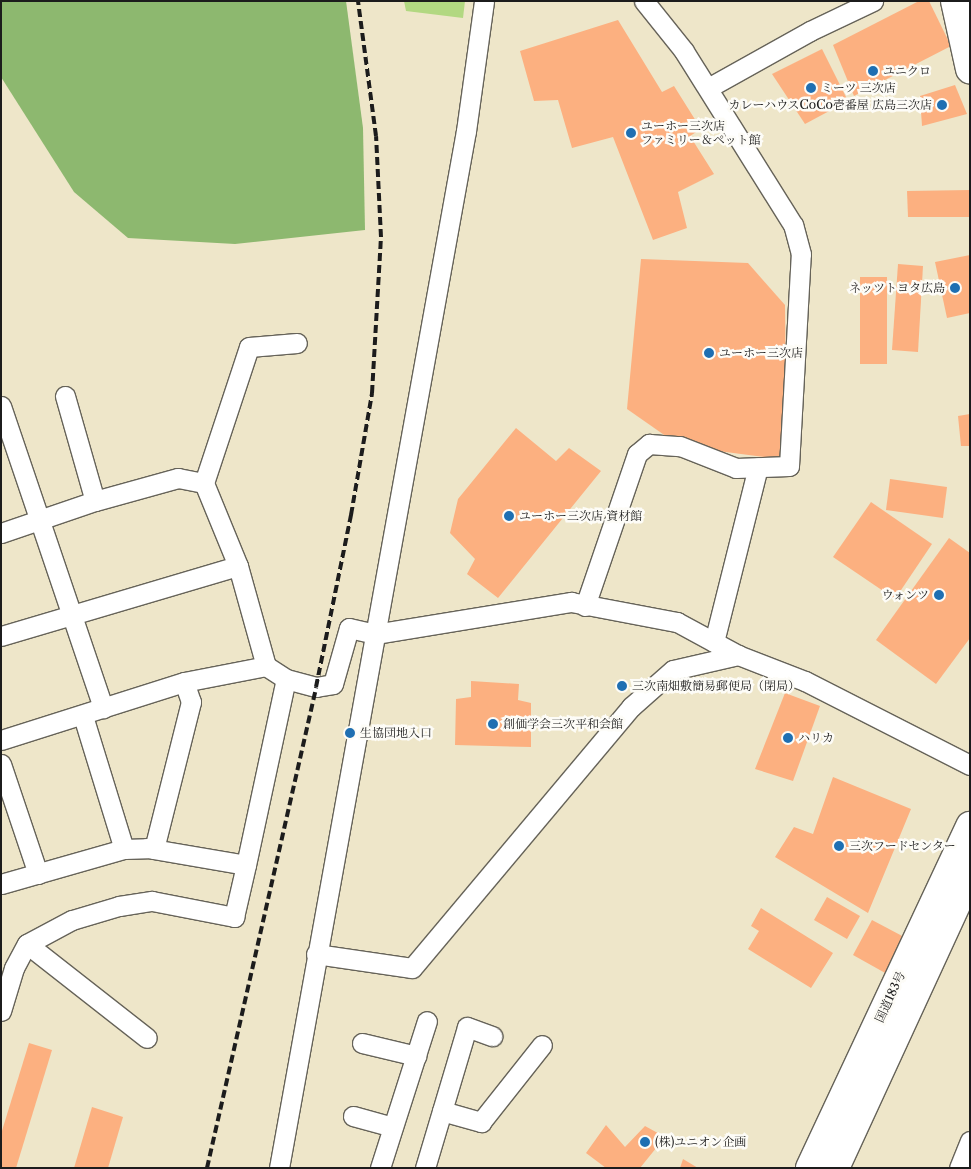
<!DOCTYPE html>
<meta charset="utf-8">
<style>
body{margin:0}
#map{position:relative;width:971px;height:1169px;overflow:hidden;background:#eee6c9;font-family:"Libre Caslon Text","Noto Serif JP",serif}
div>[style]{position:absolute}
.green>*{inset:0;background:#b2d881}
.forest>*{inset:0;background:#8db86f}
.building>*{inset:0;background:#fcb080}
.roads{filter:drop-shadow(1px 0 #666359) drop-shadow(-1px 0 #666359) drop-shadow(0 1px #666359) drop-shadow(0 -1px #666359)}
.minor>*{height:19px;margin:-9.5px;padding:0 9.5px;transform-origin:9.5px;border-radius:9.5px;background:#fff}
.highway>*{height:28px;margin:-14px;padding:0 14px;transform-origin:14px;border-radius:14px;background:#fff}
.rail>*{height:4px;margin-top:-2px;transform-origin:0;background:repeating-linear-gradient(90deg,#1c1c1c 0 8px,transparent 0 12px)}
.dots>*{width:14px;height:14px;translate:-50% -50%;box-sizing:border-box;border:2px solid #fdfcf7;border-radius:50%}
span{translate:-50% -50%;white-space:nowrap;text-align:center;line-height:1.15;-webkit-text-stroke:5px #fdfcf7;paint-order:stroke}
.poi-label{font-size:12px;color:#1c1c1c}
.left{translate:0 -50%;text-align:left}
.right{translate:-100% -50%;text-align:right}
.street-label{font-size:12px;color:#1c1c1c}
.frame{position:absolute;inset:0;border:2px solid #1c1c1c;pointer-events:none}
</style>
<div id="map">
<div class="green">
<i style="clip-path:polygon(404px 1px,465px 1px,463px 18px,406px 11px)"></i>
</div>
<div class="forest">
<i style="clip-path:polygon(1px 1px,346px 1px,363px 128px,365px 230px,235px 244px,128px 238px,74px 192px,1px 77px)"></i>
</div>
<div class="building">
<i style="clip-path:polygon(919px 1px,929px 1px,951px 46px,854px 96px,833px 45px)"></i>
<i style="clip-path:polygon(618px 20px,662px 92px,674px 86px,701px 129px,690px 136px,714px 174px,678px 192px,687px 228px,653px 240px,613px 137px,572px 148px,558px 100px,534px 101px,520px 51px)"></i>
<i style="clip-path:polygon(822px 49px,848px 101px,805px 124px,772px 74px)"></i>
<i style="clip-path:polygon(955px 85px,967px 114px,922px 126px,920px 96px)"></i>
<i style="clip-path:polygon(970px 190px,970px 217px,908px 217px,907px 191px)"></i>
<i style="clip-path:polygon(970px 255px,970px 313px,947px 318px,935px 262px)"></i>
<i style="clip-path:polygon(641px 259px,748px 263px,785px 305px,786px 401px,780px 459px,680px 446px,627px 409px)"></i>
<i style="clip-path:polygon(898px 264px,923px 266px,918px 352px,892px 350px)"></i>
<i style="clip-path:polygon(860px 277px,887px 277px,887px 364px,860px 364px)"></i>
<i style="clip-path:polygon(970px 414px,970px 446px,961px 446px,958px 416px)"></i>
<i style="clip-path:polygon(516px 428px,556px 461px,569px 448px,601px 471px,498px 598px,467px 574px,475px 559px,450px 533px,458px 499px)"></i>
<i style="clip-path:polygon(890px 479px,947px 487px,943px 518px,886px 510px)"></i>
<i style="clip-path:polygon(871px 502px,932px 544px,895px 599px,833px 557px)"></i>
<i style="clip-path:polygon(949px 538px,970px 553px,970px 638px,936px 684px,876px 640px)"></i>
<i style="clip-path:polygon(471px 681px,519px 684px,518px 700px,531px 703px,531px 747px,455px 745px,456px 699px,471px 697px)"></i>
<i style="clip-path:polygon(785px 693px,820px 706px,793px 781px,755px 769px)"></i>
<i style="clip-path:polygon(833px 777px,911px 809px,868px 913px,775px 857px,794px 827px,813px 834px)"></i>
<i style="clip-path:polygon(827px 897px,860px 916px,847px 939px,814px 920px)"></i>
<i style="clip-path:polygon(761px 908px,833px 953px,811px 988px,748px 949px,759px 931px,751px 926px)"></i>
<i style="clip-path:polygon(872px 920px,906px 938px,887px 974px,853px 955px)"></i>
<i style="clip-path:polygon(29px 1043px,52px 1050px,16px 1168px,1px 1168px,1px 1134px)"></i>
<i style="clip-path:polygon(92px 1107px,123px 1117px,108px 1168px,74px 1168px)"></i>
<i style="clip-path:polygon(606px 1125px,625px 1147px,645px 1126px,665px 1137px,640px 1168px,606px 1168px,586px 1153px)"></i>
<i style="clip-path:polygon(683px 1159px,698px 1168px,680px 1168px)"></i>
</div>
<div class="roads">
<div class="minor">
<i style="left:708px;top:88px;width:117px;rotate:-29.2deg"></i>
<i style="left:810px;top:31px;width:70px;rotate:-25.5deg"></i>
<i style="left:65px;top:396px;width:109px;rotate:74.1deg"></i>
<i style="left:1px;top:406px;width:319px;rotate:71.3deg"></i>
<i style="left:204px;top:483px;width:143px;rotate:-71.7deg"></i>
<i style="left:249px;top:347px;width:48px;rotate:-4.8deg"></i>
<i style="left:1px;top:533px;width:99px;rotate:-18.8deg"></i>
<i style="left:95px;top:501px;width:86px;rotate:-15.5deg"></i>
<i style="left:178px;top:478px;width:26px;rotate:11deg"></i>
<i style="left:204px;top:483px;width:90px;rotate:67.7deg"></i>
<i style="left:238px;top:566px;width:104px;rotate:74.4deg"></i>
<i style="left:585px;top:606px;width:161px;rotate:-71.1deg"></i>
<i style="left:637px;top:454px;width:16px;rotate:-40deg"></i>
<i style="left:649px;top:444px;width:31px;rotate:4deg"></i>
<i style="left:680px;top:446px;width:60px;rotate:21.4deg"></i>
<i style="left:736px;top:468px;width:53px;rotate:-2.2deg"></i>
<i style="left:789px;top:466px;width:212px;rotate:-86.8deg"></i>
<i style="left:801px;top:254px;width:30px;rotate:-105deg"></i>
<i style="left:793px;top:225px;width:205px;rotate:-122.1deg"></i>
<i style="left:684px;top:51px;width:64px;rotate:-128.7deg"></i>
<i style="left:1px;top:636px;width:247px;rotate:-16.5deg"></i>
<i style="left:714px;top:642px;width:180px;rotate:-75.9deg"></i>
<i style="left:83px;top:716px;width:139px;rotate:72.9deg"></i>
<i style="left:1px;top:740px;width:192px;rotate:-17.6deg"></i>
<i style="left:184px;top:682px;width:84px;rotate:-11deg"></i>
<i style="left:266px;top:666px;width:24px;rotate:33deg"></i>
<i style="left:286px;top:679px;width:31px;rotate:15deg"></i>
<i style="left:316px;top:687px;width:17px;rotate:-10deg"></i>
<i style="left:333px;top:684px;width:58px;rotate:-74.1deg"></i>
<i style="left:349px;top:628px;width:27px;rotate:13deg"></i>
<i style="left:375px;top:634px;width:199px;rotate:-9.3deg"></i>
<i style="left:571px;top:602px;width:108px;rotate:10.7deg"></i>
<i style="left:677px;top:622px;width:69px;rotate:28.4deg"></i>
<i style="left:738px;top:655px;width:72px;rotate:21.2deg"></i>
<i style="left:805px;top:681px;width:185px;rotate:27deg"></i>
<i style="left:1px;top:764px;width:116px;rotate:71.4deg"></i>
<i style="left:154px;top:849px;width:152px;rotate:-75.9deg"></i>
<i style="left:191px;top:702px;width:21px;rotate:-109deg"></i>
<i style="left:1px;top:884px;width:128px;rotate:-15.9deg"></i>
<i style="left:124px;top:849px;width:23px;rotate:-2deg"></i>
<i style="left:147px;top:848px;width:100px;rotate:9.7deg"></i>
<i style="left:246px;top:865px;width:190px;rotate:-77.9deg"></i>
<i style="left:27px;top:944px;width:51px;rotate:-28.1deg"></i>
<i style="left:72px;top:920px;width:49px;rotate:-16.6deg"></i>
<i style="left:119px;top:906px;width:33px;rotate:-9deg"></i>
<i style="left:152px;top:901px;width:84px;rotate:11deg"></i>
<i style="left:234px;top:917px;width:53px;rotate:-77deg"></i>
<i style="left:316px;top:954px;width:97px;rotate:8.3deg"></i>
<i style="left:412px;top:968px;width:341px;rotate:-50deg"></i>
<i style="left:631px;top:707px;width:56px;rotate:-41.4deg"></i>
<i style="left:673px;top:670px;width:67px;rotate:-13deg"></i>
<i style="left:1px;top:1011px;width:45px;rotate:-73.2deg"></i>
<i style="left:14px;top:968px;width:27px;rotate:-62deg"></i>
<i style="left:27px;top:944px;width:152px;rotate:38.1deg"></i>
<i style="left:362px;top:1043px;width:56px;rotate:13.5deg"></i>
<i style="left:442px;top:1111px;width:41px;rotate:15.8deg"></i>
<i style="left:481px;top:1122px;width:98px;rotate:-51.6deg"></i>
<i style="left:353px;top:1116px;width:41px;rotate:15.4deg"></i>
<i style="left:279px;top:1168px;width:1054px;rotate:-79.78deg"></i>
<i style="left:466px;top:131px;width:131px;rotate:-82.1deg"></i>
<i style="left:380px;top:1168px;width:154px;rotate:-72.3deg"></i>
<i style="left:425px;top:1168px;width:147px;rotate:-73.4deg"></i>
<i style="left:467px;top:1027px;width:27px;rotate:20deg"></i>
<i style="left:959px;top:1168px;width:29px;rotate:-68deg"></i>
</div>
<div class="highway">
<i style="left:955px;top:1px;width:70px;rotate:77.6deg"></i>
<i style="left:810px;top:1168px;width:378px;rotate:-64.9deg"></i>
<i style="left:835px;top:1168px;width:323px;rotate:-65.3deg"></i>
</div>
</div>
<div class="rail">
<i style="left:207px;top:1168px;width:493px;rotate:-77.2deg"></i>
<i style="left:316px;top:687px;width:176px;rotate:-78.5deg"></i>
<i style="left:351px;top:515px;width:124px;rotate:-80.2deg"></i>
<i style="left:372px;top:393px;width:156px;rotate:-86.7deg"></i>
<i style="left:381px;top:237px;width:101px;rotate:-92.8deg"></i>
<i style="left:376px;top:136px;width:136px;rotate:-97.6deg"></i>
</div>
<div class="dots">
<i style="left:873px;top:71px;background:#1f6fb2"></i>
<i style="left:811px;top:88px;background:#1f6fb2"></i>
<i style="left:942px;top:105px;background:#1f6fb2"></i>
<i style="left:631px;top:133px;background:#1f6fb2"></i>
<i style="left:955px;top:288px;background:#1f6fb2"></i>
<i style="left:709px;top:353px;background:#1f6fb2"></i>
<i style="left:509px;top:516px;background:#1f6fb2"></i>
<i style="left:939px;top:595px;background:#1f6fb2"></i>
<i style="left:622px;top:686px;background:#1f6fb2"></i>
<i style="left:493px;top:724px;background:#1f6fb2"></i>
<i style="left:350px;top:733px;background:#1f6fb2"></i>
<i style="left:788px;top:738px;background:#1f6fb2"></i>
<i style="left:839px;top:846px;background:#1f6fb2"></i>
<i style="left:645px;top:1142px;background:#1f6fb2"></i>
</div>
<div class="poi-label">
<span class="left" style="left:883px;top:71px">ユニクロ</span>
<span class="left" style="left:821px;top:88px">ミーツ 三次店</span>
<span class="right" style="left:932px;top:105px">カレーハウスCoCo壱番屋 広島三次店</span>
<span class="left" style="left:641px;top:133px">ユーホー三次店<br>ファミリー＆ペット館</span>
<span class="right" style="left:945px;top:288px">ネッツトヨタ広島</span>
<span class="left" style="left:719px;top:353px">ユーホー三次店</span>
<span class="left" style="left:519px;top:516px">ユーホー三次店 資材館</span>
<span class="right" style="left:929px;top:595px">ウォンツ</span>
<span class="left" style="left:632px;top:686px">三次南畑敷簡易郵便局（閉局）</span>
<span class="left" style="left:503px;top:724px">創価学会三次平和会館</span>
<span class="left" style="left:360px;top:733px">生協団地入口</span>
<span class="left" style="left:798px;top:738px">ハリカ</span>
<span class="left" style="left:849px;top:846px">三次フードセンター</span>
<span class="left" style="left:655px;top:1142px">(株)ユニオン企画</span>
</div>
<div class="street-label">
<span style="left:890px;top:997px;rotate:-65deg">国道183号</span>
</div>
<div class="frame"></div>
</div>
